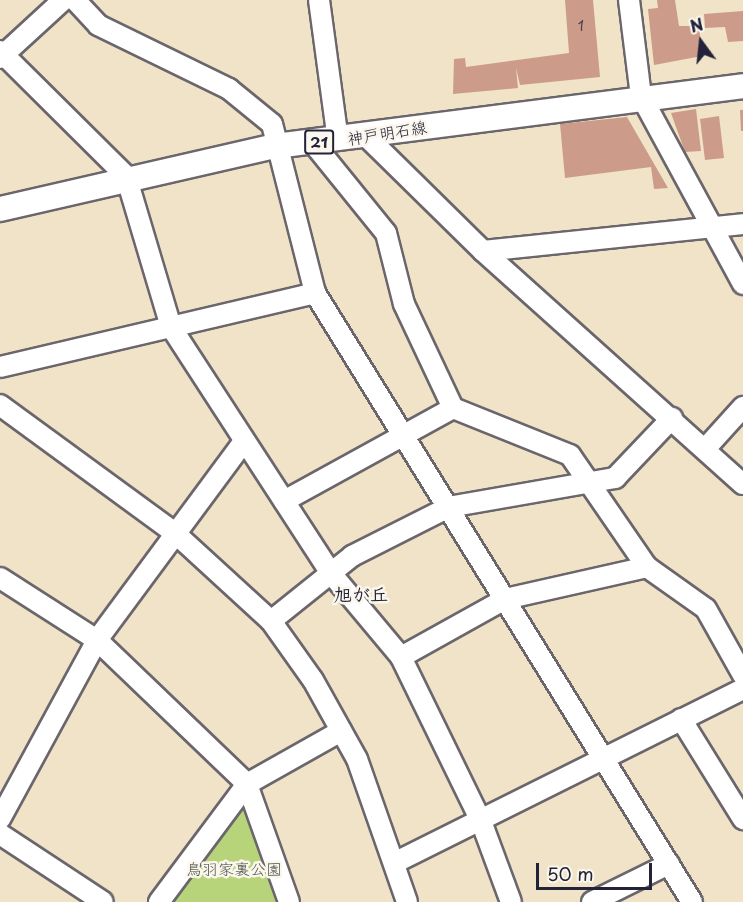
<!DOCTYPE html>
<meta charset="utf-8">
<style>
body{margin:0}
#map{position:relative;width:743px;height:902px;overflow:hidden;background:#f1e3c7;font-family:"Playpen Sans","Klee One",sans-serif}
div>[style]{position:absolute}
.green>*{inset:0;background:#b7d47b}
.building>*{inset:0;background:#cd9b8a}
.roads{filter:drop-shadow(2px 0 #6a666c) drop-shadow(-2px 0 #6a666c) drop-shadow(0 2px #6a666c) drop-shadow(0 -2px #6a666c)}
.minor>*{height:20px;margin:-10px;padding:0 10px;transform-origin:10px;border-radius:10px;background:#fff}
.major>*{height:24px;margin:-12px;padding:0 12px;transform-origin:12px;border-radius:12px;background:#fff}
span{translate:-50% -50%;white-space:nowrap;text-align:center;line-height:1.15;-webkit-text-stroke:5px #fbf7ec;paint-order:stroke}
.number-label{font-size:14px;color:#4d404f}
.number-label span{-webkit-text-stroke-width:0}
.shield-label span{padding:2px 4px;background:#fbf7ec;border:2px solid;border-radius:4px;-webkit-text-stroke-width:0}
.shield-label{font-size:15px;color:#22223b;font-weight:700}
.street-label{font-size:16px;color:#22223b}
.park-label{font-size:16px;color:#4f574e}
.neighbourhood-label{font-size:18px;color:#22223b;font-weight:700}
.north{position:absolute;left:671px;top:12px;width:60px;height:60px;-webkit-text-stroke:4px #fbf7ec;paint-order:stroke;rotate:345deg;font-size:16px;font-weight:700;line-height:24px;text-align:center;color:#22223b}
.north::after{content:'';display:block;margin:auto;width:21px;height:27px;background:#22223b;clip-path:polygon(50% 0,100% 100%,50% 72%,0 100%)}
.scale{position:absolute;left:536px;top:863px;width:116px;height:27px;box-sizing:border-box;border:3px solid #22223b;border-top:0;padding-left:8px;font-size:18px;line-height:21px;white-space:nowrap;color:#22223b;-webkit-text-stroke:4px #fbf7ec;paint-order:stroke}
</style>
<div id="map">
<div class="green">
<i style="clip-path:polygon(248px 806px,279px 902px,171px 902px,238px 807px)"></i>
</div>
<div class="building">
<i style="clip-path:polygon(565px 0,593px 0,600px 77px,520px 85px,516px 68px,518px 88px,453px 94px,454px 59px,465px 58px,466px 67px,569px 53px)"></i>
<i style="clip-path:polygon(657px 0,675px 0,679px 26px,699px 26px,702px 56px,654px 65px,648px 9px,658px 8px)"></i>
<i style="clip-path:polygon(743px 11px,743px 41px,728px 42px,725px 27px,705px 28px,704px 14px)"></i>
<i style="clip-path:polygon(696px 109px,701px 151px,685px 152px,671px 113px)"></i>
<i style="clip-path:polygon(740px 110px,743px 110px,743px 131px,741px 131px)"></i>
<i style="clip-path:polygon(719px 116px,724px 158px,705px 160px,700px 119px)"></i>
<i style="clip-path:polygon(627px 117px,668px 188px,654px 189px,651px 167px,565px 178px,560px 124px)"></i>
</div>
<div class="roads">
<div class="minor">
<i style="left:75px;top:0;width:34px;rotate:47deg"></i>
<i style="left:98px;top:25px;width:146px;rotate:26deg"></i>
<i style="left:229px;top:89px;width:55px;rotate:39.1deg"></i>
<i style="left:272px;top:124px;width:174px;rotate:75.7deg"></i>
<i style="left:315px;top:293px;width:716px;rotate:58.24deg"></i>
<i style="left:319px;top:0;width:141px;rotate:82.3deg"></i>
<i style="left:629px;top:0;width:97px;rotate:82.9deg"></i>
<i style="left:641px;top:96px;width:214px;rotate:61.5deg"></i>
<i style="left:0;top:51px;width:177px;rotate:44.8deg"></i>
<i style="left:126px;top:176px;width:158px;rotate:73.4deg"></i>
<i style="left:171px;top:327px;width:292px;rotate:57deg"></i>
<i style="left:330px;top:572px;width:111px;rotate:50.1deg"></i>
<i style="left:401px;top:657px;width:182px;rotate:64deg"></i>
<i style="left:481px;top:821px;width:86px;rotate:69.7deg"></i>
<i style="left:0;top:58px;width:86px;rotate:-42.6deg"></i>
<i style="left:364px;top:134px;width:167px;rotate:44.5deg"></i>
<i style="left:483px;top:251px;width:349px;rotate:41.9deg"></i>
<i style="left:313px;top:143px;width:116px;rotate:51deg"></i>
<i style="left:386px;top:233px;width:73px;rotate:75.8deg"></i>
<i style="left:404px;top:304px;width:115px;rotate:64.8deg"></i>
<i style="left:453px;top:408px;width:126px;rotate:21.9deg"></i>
<i style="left:570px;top:455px;width:136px;rotate:55.5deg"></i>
<i style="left:647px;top:567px;width:72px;rotate:35.4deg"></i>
<i style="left:706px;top:609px;width:76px;rotate:60.7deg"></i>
<i style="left:483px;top:251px;width:261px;rotate:-5.9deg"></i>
<i style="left:0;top:367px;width:324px;rotate:-13.2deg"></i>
<i style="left:0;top:405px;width:218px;rotate:36.2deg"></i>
<i style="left:176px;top:534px;width:129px;rotate:42.5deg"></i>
<i style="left:271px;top:621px;width:72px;rotate:54.6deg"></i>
<i style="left:313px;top:680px;width:90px;rotate:60.9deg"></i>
<i style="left:357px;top:759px;width:151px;rotate:70.7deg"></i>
<i style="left:705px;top:449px;width:57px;rotate:-47.9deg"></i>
<i style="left:284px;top:501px;width:193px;rotate:-28.8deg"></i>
<i style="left:0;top:578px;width:115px;rotate:32.6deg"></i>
<i style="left:97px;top:640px;width:208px;rotate:43.8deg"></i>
<i style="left:247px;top:784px;width:125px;rotate:70.4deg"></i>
<i style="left:271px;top:621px;width:104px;rotate:-38.7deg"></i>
<i style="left:352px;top:556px;width:109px;rotate:-26.8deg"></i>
<i style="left:449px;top:507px;width:169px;rotate:-9.9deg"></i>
<i style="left:615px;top:478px;width:83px;rotate:-46.5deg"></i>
<i style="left:401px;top:657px;width:119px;rotate:-29.1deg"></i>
<i style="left:505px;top:599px;width:146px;rotate:-12.7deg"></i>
<i style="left:681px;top:719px;width:118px;rotate:58.2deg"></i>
<i style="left:0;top:819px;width:204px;rotate:-61.5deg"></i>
<i style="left:97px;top:640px;width:245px;rotate:-53.5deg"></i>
<i style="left:0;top:834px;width:123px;rotate:33.4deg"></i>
<i style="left:394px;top:863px;width:390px;rotate:-26.5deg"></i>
<i style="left:159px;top:902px;width:147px;rotate:-53.3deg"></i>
<i style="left:247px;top:784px;width:108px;rotate:-29.4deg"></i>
<i style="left:592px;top:902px;width:86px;rotate:-26.3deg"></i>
</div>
<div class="major">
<i style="left:0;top:209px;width:283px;rotate:-12.9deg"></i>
<i style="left:276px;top:146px;width:471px;rotate:-7.3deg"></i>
</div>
</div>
<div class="number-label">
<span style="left:581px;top:26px">1</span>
</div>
<div class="shield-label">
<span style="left:319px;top:142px">21</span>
</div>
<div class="street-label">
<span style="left:387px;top:132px;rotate:-9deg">神戸明石線</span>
</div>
<div class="park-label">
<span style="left:234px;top:868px">鳥羽家裏公園</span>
</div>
<div class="neighbourhood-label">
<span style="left:361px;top:594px">旭が丘</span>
</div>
<div class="north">N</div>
<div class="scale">50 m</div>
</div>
